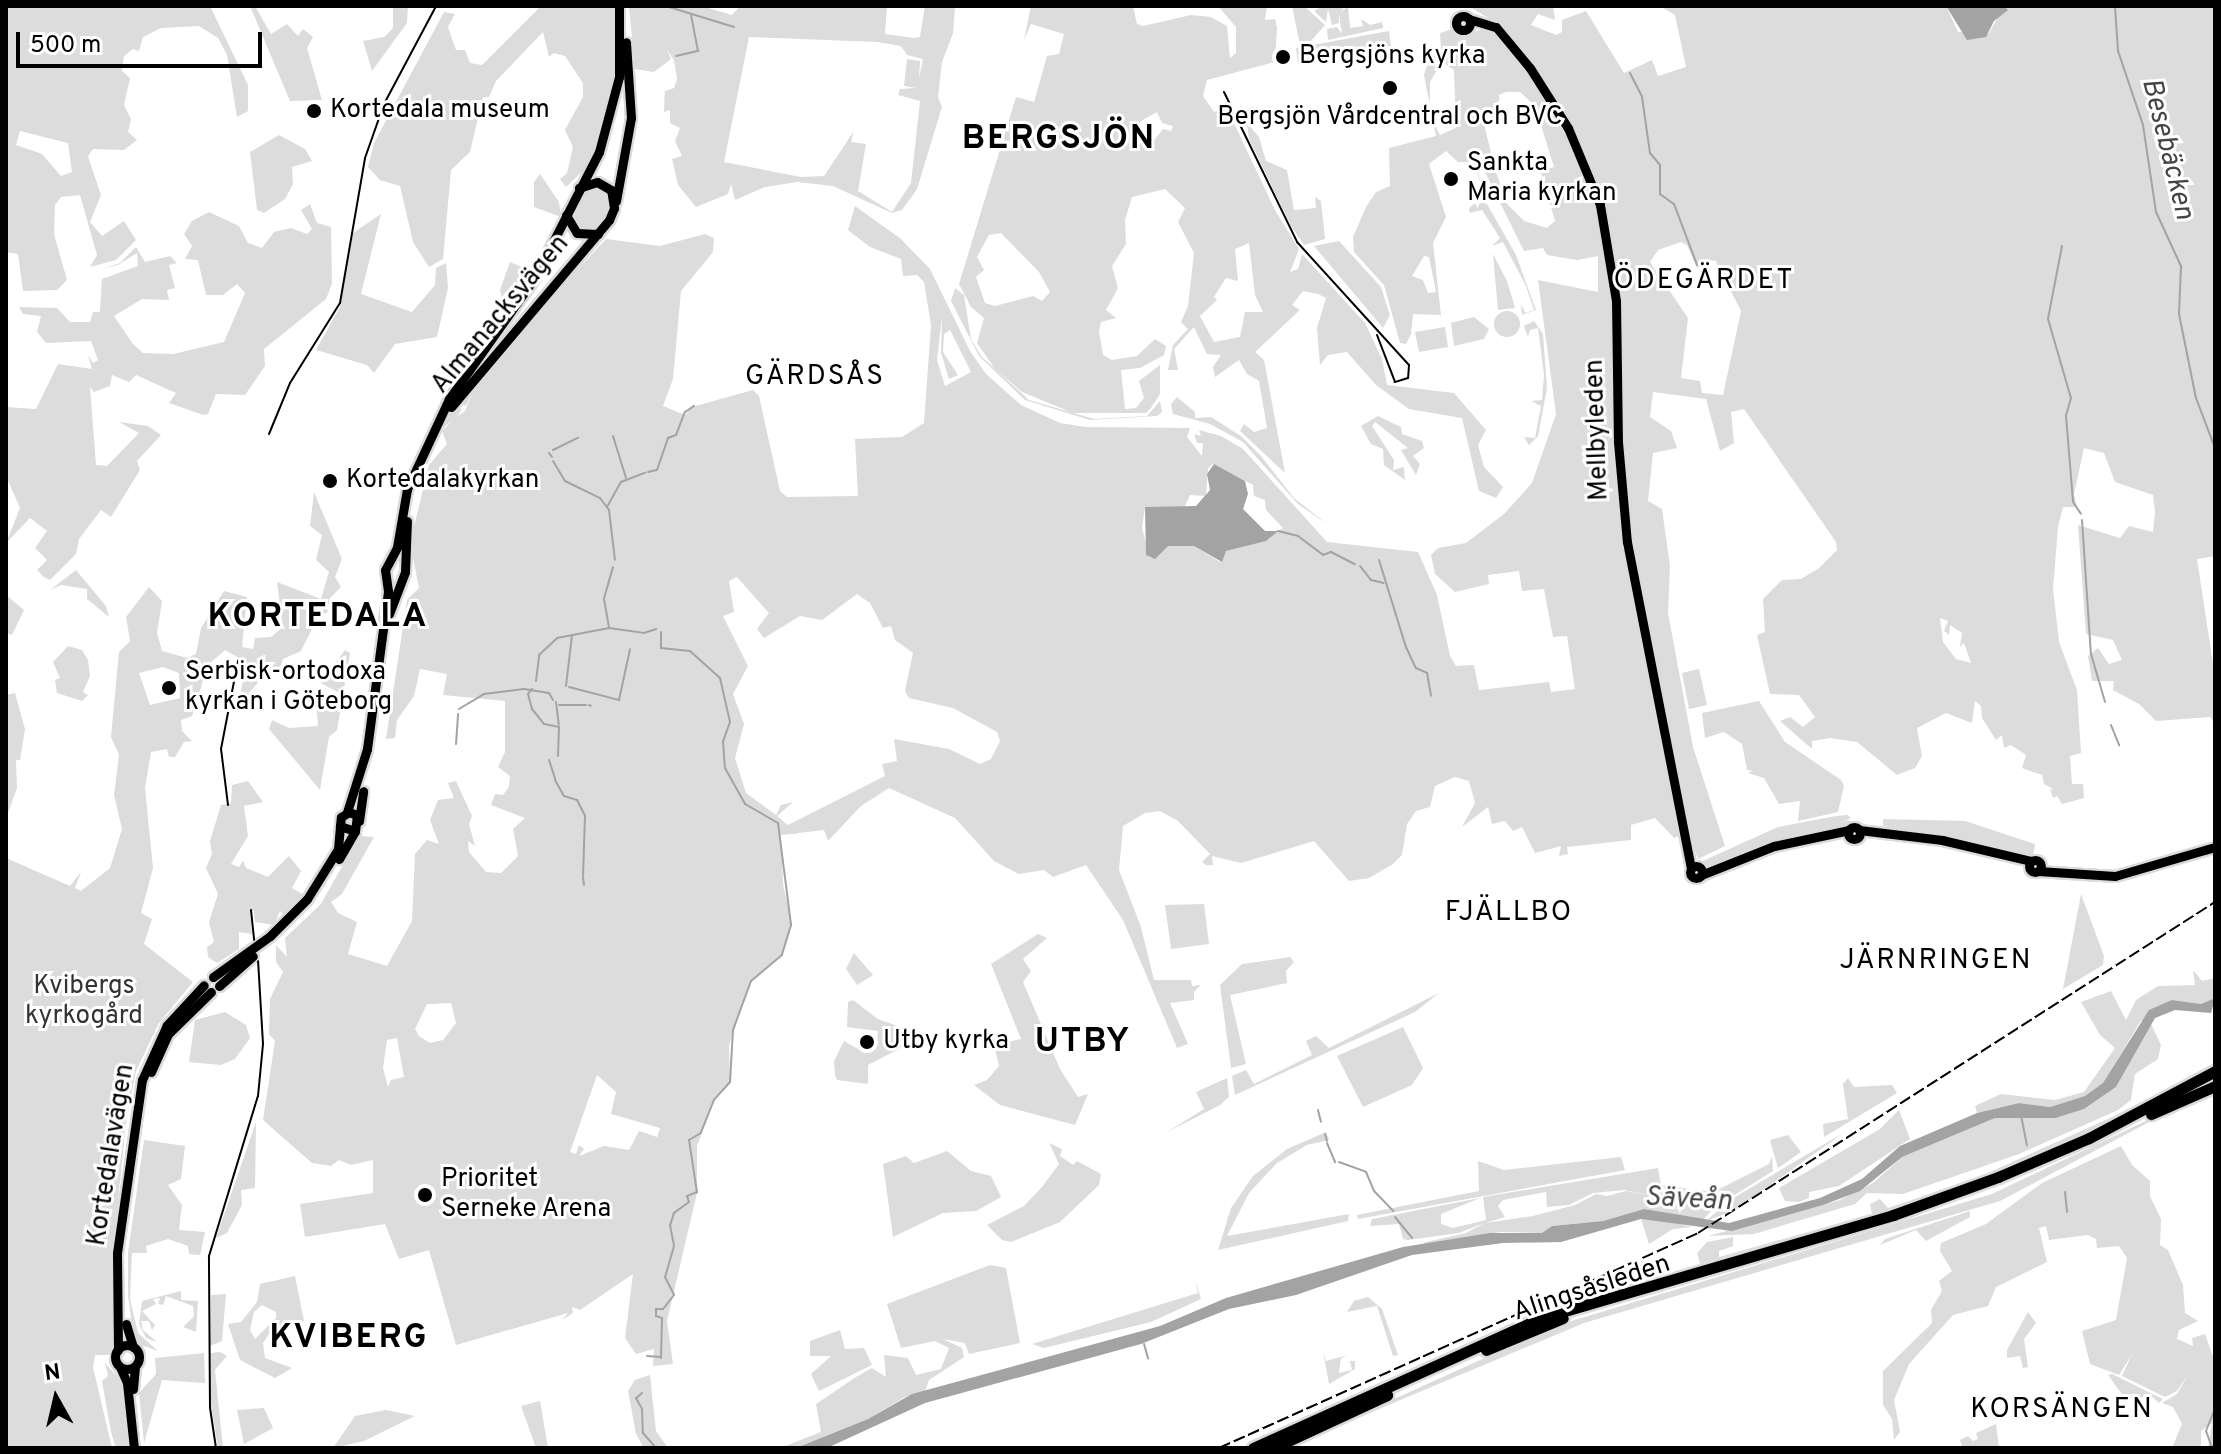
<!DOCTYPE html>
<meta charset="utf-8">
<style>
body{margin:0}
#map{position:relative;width:2221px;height:1454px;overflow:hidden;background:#fff;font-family:Overpass,sans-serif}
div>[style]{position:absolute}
.green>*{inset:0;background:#dcdcdc}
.round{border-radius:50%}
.water>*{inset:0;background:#a3a3a3}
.stream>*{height:2px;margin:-1px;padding:0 1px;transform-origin:1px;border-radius:1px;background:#a3a3a3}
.roads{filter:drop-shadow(2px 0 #dbdbdb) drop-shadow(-2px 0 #dbdbdb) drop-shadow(0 2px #dbdbdb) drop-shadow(0 -2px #dbdbdb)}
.major>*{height:9px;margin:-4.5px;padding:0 4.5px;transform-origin:4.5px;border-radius:4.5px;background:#000}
.major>.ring{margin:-4.5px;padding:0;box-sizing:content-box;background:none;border:9px solid #000;border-radius:50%}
.highway>*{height:11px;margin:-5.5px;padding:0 5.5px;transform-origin:5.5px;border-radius:5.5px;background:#000}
.tram>*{height:2px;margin:-1px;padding:0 1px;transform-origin:1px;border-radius:1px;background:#000}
.rail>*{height:2px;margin-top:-1px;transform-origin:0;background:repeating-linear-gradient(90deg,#000 0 12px,transparent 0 16px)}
.dots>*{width:22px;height:22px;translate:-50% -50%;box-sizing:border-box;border:4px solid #fff;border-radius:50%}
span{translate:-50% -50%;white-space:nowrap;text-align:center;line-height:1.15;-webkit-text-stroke:6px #fff;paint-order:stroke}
.poi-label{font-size:26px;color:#000}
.left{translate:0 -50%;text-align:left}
.street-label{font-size:26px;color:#000}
.park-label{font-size:26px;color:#333}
.water-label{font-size:28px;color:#444;font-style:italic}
.neighbourhood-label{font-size:28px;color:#000;letter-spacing:2px}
.district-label{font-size:34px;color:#000;font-weight:700;letter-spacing:2px}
.frame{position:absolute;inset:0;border:8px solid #000;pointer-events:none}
.north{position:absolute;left:16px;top:1358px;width:80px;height:80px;-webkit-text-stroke:6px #fff;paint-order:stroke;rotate:352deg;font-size:22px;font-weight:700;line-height:32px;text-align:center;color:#000}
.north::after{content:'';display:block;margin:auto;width:28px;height:36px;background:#000;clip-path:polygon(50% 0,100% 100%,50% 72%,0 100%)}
.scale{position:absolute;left:16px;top:32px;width:246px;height:36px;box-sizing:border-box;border:4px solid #000;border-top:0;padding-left:10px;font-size:24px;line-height:28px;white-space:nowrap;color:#000;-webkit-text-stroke:6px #fff;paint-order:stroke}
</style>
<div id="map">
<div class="green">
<i style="clip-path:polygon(evenodd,6px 6px,210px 6px,248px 85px,248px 111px,237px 117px,227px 55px,218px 38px,199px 26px,161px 28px,143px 37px,139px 51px,133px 49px,124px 56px,122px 71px,130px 78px,124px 105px,131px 119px,128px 132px,137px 140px,124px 150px,93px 149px,88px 156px,101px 195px,90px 222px,102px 236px,124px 221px,136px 240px,116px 260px,90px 267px,97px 255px,80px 195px,61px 197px,55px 205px,54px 234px,67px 280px,57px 290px,23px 291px,18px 254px,6px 252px,6px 6px,20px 131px,68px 143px,72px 172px,61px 176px,42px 154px,16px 145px,20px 131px)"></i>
<i style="clip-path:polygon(250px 6px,255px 6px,271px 34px,287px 24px,298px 36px,303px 29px,313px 37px,307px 48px,322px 100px,290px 101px)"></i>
<i style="clip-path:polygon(393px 6px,408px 6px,407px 23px,372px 71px,363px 41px,384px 37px,393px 28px)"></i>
<i style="clip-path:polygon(541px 6px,616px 6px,616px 69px,602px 131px,586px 168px,566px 187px,560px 179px,567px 173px,573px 147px,565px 130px,583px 97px,583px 83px,565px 56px,554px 53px,549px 57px,543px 32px,496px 81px,489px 97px,483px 97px,470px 152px,451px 170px,443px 259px,429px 267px,413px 242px,400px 186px,380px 180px,368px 167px,374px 143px,444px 12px,455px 14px,448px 27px,456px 50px,465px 50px,470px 63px,482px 65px)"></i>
<i style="clip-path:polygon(evenodd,629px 6px,701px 6px,732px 15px,740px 6px,887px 6px,885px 34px,914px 38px,920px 37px,925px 6px,955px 6px,953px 33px,942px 62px,938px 97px,942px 107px,917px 189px,902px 210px,892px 213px,833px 186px,797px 182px,765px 187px,735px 200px,731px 184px,728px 194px,696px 207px,678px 185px,672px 159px,682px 156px,675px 141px,680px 128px,670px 123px,670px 110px,664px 112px,665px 84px,665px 91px,674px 88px,677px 79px,674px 60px,667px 50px,671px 59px,654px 72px,635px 69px,629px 6px,749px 37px,877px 42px,901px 46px,907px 55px,923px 59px,919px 78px,920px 61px,907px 59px,904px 86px,916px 88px,900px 89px,898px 95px,920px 101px,911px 183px,892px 212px,858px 191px,866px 144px,851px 142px,854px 131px,824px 176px,801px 177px,724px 162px,749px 37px)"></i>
<i style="clip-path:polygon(evenodd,1031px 6px,1133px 6px,1137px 24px,1143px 26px,1191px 15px,1211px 17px,1227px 26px,1230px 58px,1236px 53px,1236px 27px,1218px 6px,1267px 6px,1265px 20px,1275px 19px,1277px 28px,1275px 62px,1207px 80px,1203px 96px,1214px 112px,1226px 106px,1275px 210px,1299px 249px,1290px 272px,1298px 269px,1302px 254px,1365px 323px,1382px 359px,1387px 385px,1454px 393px,1486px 430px,1478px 445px,1484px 467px,1503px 487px,1496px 498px,1479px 491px,1462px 418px,1409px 409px,1376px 385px,1347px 352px,1328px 355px,1320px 365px,1317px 328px,1326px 298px,1318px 294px,1303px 291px,1292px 305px,1300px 310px,1255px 352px,1264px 360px,1285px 473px,1240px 431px,1244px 424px,1254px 432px,1267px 428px,1259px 381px,1247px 374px,1239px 360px,1215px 377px,1213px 367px,1221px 355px,1207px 354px,1194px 327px,1174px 349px,1178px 370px,1168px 370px,1173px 345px,1188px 329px,1181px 322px,1188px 306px,1194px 253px,1178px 222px,1185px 208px,1165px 189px,1132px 197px,1125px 220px,1126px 244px,1112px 266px,1118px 288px,1106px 310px,1116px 318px,1101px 322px,1099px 331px,1103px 355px,1112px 360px,1137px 356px,1155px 339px,1166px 346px,1164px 355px,1140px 368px,1121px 370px,1125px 409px,1136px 408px,1144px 398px,1139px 381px,1160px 365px,1160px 394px,1151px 408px,1146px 413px,1073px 413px,1022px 392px,995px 369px,977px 343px,984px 318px,971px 307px,959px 284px,1016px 97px,1034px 102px,1047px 56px,1059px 54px,1064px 34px,1031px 24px,1024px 40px,1031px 6px,1157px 112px,1162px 123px,1173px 126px,1171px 131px,1163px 129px,1152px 143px,1128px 143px,1141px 121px,1157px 112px,1031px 6px,1001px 233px,1039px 272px,1050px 292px,1042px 301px,1033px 296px,995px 306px,985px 303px,976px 277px,984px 270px,977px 257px,989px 235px,1001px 233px,1031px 6px,1249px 243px,1255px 295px,1263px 312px,1245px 312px,1240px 337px,1214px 342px,1200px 316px,1217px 300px,1214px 297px,1226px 278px,1238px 281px,1235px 249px,1249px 243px)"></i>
<i style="clip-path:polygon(1292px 6px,1304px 6px,1325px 25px,1310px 42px,1300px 45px)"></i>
<i style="clip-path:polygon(1323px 6px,1345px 6px,1341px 12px,1348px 6px,1350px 28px,1363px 26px,1361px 19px,1370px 25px,1382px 22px,1383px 28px,1328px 40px,1327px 29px,1337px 27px,1342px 34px,1339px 14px,1339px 23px,1332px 25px,1328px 9px,1326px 22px,1314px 11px)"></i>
<i style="clip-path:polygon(evenodd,1468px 6px,1553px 6px,1555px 20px,1538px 14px,1531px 25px,1556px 35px,1562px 32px,1562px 20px,1586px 11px,1624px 73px,1652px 60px,1658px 76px,1686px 67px,1675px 15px,1660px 6px,1946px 6px,1958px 32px,1989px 33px,2004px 6px,2215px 6px,2215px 556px,2197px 559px,2215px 677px,2215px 723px,2210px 717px,2156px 721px,2139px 704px,2113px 690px,2114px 681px,2092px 681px,2088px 656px,2098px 648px,2109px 664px,2122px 660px,2113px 640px,2086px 634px,2078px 525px,2120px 538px,2129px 526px,2153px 532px,2155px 512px,2153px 495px,2115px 482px,2104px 453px,2084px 448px,2074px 494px,2077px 507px,2063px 507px,2058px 527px,2053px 589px,2059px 642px,2077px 690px,2081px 753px,2070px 756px,2072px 784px,2083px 784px,2084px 798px,2062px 804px,2057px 796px,2053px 798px,2050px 789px,2055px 790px,2044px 784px,2042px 775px,2022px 768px,2026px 755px,2011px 745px,2004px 748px,2002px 735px,1996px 740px,1982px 718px,1981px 706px,1975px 701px,1972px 723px,1946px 713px,1917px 728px,1922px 756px,1915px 768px,1897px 775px,1857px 742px,1830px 738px,1812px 741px,1812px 749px,1780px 721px,1790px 717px,1803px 727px,1815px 717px,1799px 695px,1770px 694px,1757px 635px,1765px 632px,1763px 599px,1782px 580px,1801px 579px,1819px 568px,1837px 550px,1836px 542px,1744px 409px,1731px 412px,1734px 443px,1720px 451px,1706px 399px,1653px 392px,1650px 417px,1671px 431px,1677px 448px,1653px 453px,1648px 501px,1662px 509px,1670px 566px,1668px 613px,1693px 747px,1725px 846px,1698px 859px,1688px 832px,1674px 838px,1655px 818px,1631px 825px,1631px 840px,1567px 847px,1568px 854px,1559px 856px,1561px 846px,1535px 853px,1522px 827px,1513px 831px,1505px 821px,1492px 824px,1488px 807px,1462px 827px,1475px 803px,1469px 781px,1455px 777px,1435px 786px,1430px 807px,1416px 811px,1407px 824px,1402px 855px,1393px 864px,1369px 878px,1349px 881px,1314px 841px,1241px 863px,1212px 856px,1213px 865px,1206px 865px,1202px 862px,1210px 854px,1178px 821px,1160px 811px,1145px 813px,1123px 826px,1119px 870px,1141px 927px,1154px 980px,1191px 980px,1192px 986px,1201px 985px,1194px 992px,1194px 1000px,1170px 1003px,1188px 1044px,1177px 1048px,1123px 920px,1086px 865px,1053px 877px,1044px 870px,1019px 874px,994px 861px,955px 818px,889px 788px,861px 806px,828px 841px,824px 830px,781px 835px,783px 884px,792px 925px,782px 955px,751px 980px,729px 1045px,730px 1082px,714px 1100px,697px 1146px,697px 1193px,667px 1321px,673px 1364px,653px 1366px,654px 1349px,636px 1354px,625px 1338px,633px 1274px,580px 1310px,572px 1307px,573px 1313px,562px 1320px,568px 1313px,456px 1345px,429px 1250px,399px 1259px,385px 1224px,305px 1237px,300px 1204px,373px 1193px,373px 1160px,351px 1165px,339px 1160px,331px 1166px,312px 1163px,263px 1120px,275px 1041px,269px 1034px,270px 999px,283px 972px,276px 962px,276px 945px,287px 957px,285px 938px,321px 904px,359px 836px,374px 837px,342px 894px,331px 902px,338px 913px,357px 922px,348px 954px,387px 966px,412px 921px,415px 854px,427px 840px,439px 844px,430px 820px,438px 800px,454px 798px,448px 783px,456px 781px,472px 816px,469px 824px,475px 846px,468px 841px,469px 852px,486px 872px,501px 873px,518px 856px,513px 829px,525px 818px,491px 805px,495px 794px,503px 795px,509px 787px,510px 776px,498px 767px,505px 752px,505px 701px,443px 695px,447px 674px,420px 669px,414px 696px,397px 720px,395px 738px,386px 739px,407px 600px,419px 588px,410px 543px,429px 465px,447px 444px,442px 431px,453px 420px,439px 431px,451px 410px,462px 409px,458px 416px,465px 411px,474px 389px,466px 406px,459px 403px,470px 385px,606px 239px,660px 246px,705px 234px,714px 238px,713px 252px,681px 291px,673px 379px,663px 406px,685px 415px,692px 407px,753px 390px,759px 396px,780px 491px,787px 497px,858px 496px,855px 439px,902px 437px,924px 423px,931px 325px,924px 282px,917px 275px,903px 276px,901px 259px,870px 247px,848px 230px,855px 206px,901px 239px,930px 269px,970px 351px,986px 374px,1021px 405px,1060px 423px,1086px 427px,1190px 428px,1187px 437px,1202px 456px,1203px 443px,1197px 443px,1194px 434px,1201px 436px,1199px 430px,1221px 436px,1243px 449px,1327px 542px,1418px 552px,1437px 595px,1450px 656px,1456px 666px,1474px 665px,1479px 690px,1549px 682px,1551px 692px,1575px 689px,1567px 636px,1553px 637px,1544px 589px,1522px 591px,1519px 571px,1488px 575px,1489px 584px,1455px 592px,1435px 574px,1431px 555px,1438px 548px,1466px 543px,1504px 514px,1532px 483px,1556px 414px,1538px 280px,1598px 292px,1598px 256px,1577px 260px,1547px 255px,1543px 248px,1524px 251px,1479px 160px,1475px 162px,1482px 187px,1473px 162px,1458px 162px,1446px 151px,1429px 164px,1446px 217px,1433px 243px,1441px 315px,1413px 314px,1411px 334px,1406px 344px,1400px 343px,1384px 285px,1354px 252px,1353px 237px,1366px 207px,1376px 192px,1390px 186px,1389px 148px,1436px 136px,1424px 75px,1429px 59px,1441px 51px,1440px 33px,1452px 29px,1469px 34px,1488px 27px,1492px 20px,1468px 6px,1442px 62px,1454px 70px,1456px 128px,1440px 135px,1430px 116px,1430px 82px,1442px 62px,1468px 6px,1506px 92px,1520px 92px,1535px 106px,1554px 167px,1544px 170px,1541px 159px,1538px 163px,1555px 221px,1547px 228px,1524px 221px,1507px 204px,1495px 169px,1484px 124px,1501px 113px,1499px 95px,1506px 92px,1468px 6px,1681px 242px,1687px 245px,1697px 268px,1715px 260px,1741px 311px,1723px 395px,1702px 393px,1700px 381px,1681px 378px,1688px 318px,1650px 262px,1658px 250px,1681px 242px,1468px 6px,1424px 256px,1429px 257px,1436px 292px,1428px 293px,1423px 280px,1412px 276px,1424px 256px,1468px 6px,942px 316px,941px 353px,949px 379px,958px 375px,943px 352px,944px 334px,950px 330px,971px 372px,945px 386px,937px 360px,942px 316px,1468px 6px,1213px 464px,1253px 485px,1254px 496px,1265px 500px,1266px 510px,1283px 528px,1262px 541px,1226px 551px,1220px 562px,1194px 546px,1168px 546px,1150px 558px,1142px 528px,1145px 507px,1184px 508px,1190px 495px,1206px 496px,1208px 468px,1213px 464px,1468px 6px,737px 577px,769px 613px,757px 629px,764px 638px,800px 616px,822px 620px,857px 594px,870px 603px,883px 628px,891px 626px,895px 640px,913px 653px,905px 691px,909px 698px,953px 708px,997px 732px,1000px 741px,991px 759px,980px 764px,949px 749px,894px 739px,897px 761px,882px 764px,885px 776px,788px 825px,777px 816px,793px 802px,781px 805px,776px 815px,746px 793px,735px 758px,744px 724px,733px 694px,748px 666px,723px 616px,734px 612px,729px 581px,737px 577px,1468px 6px,1940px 618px,1948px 621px,1944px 631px,1949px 635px,1950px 625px,1962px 633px,1960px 647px,1964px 643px,1971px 663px,1956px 659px,1943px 642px,1940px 618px,1468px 6px,451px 1003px,456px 1023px,443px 1040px,430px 1043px,419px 1036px,415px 1029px,427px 1004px,451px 1003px,1468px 6px,397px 1038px,404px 1077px,391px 1080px,388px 1087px,383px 1068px,387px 1040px,397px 1038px,1468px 6px,597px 1075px,616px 1092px,611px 1114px,660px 1128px,657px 1137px,639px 1131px,629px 1150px,604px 1146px,579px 1156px,584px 1149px,579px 1145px,576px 1154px,570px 1152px,597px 1075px)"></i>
<i style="clip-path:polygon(1389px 31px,1391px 47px,1298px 64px,1296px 48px)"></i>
<i style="clip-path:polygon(1247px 123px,1259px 137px,1266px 161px,1287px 170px,1294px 210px,1316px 208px,1315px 197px,1321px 201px,1325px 239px,1304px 245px,1291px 226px,1249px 139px)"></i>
<i style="clip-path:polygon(279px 135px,305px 149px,312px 161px,292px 167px,293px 184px,285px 199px,264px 213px,257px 210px,250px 152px)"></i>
<i style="clip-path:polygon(540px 174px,559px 202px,561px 217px,534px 207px,534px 182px)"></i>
<i style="clip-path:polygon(599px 186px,610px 194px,609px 214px,595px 233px,579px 233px,570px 216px,585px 189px)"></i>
<i style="clip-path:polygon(1478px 201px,1487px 204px,1516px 255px,1536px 310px,1522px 315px,1521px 303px,1525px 313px,1534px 310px,1526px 286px,1503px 242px,1492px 246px,1500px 238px,1482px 210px,1470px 213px,1469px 208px)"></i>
<i style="clip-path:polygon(310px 204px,317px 223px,331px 227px,332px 284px,326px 299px,264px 349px,265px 366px,245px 395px,216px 394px,208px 414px,203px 415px,169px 403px,176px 393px,136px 375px,129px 382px,112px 375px,110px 386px,94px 392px,90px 387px,96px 465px,107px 466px,139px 433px,119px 422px,148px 426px,161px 435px,137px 461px,140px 470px,111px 517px,101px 510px,79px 539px,76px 554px,50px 580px,44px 577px,37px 570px,47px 560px,35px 548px,47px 531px,30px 518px,6px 543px,20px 508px,6px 476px,6px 407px,36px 409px,58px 364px,92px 369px,88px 355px,93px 363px,98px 360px,91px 341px,46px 343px,37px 332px,41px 316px,23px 314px,19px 307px,57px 308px,70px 322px,90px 322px,93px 312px,100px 312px,102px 279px,138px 266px,137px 253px,118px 265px,102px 269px,120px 263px,136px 247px,145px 262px,170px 256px,177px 263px,169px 265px,175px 288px,167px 290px,169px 300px,142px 299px,114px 316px,133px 344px,143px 353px,173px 354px,224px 342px,245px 293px,237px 284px,223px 295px,206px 295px,198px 260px,185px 259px,192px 246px,184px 234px,192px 221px,209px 212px,239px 226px,248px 243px,262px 248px,274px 232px,291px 228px,307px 234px,312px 229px,301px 210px)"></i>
<i style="clip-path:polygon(381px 214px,361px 294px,412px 312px,435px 285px,436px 268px,446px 263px,448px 288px,437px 337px,395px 344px,374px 373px,367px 365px,316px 350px,340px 307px,353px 233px)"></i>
<i style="clip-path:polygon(1339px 241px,1381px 287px,1390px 315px,1383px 328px,1314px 246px)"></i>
<i style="clip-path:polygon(1493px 254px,1507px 281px,1515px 308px,1498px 310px)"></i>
<i style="clip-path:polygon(510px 262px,534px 272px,506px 313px,500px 290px)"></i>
<i style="clip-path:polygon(955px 288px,964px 295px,971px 339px,981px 356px,1029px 400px,1094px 419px,1147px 416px,1160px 401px,1162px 412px,1157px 416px,1090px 420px,1025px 400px,979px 356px,951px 301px)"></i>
<i class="round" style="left:1494px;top:311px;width:26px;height:26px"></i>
<i style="clip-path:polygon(1474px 317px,1489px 329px,1484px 339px,1454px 346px,1451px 323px)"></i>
<i style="clip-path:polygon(1534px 321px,1543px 334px,1547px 388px,1538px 436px,1529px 445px,1524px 437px,1535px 438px,1541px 406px,1531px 401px,1542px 400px,1544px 375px,1538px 328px,1530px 330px,1528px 337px,1524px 326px)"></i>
<i style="clip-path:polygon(1445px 327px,1448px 347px,1419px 352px,1415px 332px)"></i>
<i style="clip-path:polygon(1177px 397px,1195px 412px,1195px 418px,1211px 417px,1241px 436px,1261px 456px,1294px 498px,1327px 524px,1298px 504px,1243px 442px,1210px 424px,1173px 414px,1171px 404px)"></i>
<i style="clip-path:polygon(1378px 416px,1401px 427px,1402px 434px,1422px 441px,1424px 448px,1413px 456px,1420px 464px,1416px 475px,1401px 450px,1408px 448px,1375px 422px,1372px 426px,1394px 460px,1393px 470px,1404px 467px,1405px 480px,1384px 465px,1383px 449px,1371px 444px,1361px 426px)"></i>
<i style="clip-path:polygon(evenodd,314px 492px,342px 559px,335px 577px,341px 587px,330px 598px,327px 613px,307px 615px,312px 629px,301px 651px,283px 659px,279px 671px,260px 680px,244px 699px,240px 697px,246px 662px,225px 650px,208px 665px,192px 716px,181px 720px,182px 731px,192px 741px,184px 742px,175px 757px,169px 757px,167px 749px,151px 752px,145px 788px,153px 868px,141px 913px,152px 919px,144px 944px,193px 982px,159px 1023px,136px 1071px,126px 1123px,113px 1250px,141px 1072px,150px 1049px,165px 1024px,143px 1067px,112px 1258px,115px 1343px,108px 1355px,95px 1355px,93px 1367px,112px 1448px,6px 1448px,6px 858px,70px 886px,81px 872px,75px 888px,81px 891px,110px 868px,122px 829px,114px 795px,119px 755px,111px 737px,119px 652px,130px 641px,126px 617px,149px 587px,162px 601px,157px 633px,162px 651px,187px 658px,196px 654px,201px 628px,224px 591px,247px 597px,242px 647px,253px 649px,255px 638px,271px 637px,283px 627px,277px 582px,321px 599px,329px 572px,316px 560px,322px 535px,310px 526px,314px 492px,163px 667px,179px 673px,180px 698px,150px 705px,139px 673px,163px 667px)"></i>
<i style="clip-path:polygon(76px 570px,106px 606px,109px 617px,87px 599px,87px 589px,61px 585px,50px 590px)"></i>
<i style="clip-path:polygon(6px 595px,24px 610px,12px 635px,6px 633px)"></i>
<i style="clip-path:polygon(68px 646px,82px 650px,88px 660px,90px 676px,83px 692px,88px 695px,82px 701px,57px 693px,55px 680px,60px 678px,53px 662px)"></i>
<i style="clip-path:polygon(345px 650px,350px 653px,342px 702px,337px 730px,329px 737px,320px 790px,269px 729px,272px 720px,289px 728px,318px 726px,316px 701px,306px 701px,316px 691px,326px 700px,338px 700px,339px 693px,321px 683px)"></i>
<i style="clip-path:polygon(1699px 669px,1707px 705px,1689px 709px,1682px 673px)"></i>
<i style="clip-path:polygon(15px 693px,25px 729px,20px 760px,16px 760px,17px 788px,8px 813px,6px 850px,6px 695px)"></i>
<i style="clip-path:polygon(1759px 701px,1785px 742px,1841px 780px,1844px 786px,1838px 812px,1798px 821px,1800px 801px,1779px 804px,1764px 778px,1748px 773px,1753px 771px,1747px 770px,1742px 744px,1724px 732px,1705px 738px,1702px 713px)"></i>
<i style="clip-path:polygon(248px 781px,263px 802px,244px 806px,248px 836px,231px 864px,239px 867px,243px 861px,246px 868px,268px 877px,289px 856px,301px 871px,292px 888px,304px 895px,285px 916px,280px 911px,274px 925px,255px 922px,254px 911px,250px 910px,252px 934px,239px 932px,239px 949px,217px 963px,208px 957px,207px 947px,214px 942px,209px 922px,218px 894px,206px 868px,212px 854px,210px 841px,221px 805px,231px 803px,232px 785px)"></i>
<i style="clip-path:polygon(1836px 816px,1848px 815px,1851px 818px,1840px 823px,1849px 820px,1850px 826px,1774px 842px,1707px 867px,1696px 864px,1778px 827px)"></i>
<i style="clip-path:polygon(1883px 819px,1965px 821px,2035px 844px,2033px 856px,2026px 856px,1883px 826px)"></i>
<i style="clip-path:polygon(2081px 894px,2104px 956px,2103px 965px,2063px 989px)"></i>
<i style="clip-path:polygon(1204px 904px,1209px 944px,1171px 949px,1165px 905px)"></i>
<i style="clip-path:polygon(1038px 934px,1047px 938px,1023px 959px,1031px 971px,1023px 982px,1060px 1069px,1078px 1097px,1088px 1094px,1075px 1125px,1000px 1105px,974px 1085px,987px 1080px,999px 1066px,994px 1045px,1021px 1039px,991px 964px)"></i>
<i style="clip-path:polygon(854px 953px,873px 975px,857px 985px,846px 969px)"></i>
<i style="clip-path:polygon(1290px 957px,1294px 962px,1286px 971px,1287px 983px,1230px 995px,1246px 1064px,1231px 1068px,1220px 985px,1242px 964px)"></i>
<i style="clip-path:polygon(2193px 970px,2202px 981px,2215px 978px,2215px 998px,2201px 1004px,2172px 1000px,2140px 1022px,2103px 1084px,2085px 1096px,2050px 1107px,2019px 1103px,1977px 1113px,1975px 1106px,2001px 1094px,2055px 1100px,2084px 1092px,2115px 1048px,2100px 1035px,2081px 1002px,2111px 991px,2126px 1020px,2136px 1000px,2158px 986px,2195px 985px)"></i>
<i style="clip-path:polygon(1439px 993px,1415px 1012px,1235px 1095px,1232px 1076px,1246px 1070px,1254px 1084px,1312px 1055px,1306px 1041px,1316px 1036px,1329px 1048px)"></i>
<i style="clip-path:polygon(853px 1000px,878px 1019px,914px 1032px,899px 1049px,868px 1065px,868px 1084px,837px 1080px,835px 1075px,834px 1061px,844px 1041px,865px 1053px,877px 1044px,878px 1031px,847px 1027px,848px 1002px)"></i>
<i style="clip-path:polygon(225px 1012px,246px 1025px,250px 1038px,235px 1059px,221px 1065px,189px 1062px,195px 1020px)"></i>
<i style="clip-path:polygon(2151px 1024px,2161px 1045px,2158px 1059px,2135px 1074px,2131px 1100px,2118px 1110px,2019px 1154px,1903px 1194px,1867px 1193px,1855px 1204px,1754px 1234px,1708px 1236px,1840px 1200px,1873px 1183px,1902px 1157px,1995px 1118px,2039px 1118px,2084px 1109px,2116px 1087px)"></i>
<i style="clip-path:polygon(1403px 1027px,1423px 1068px,1412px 1085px,1363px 1107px,1337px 1056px)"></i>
<i style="clip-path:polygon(1227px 1078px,1229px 1097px,1220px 1105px,1167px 1132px,1204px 1109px,1196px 1092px)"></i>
<i style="clip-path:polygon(1848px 1078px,1854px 1087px,1892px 1085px,1897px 1093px,1824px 1137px,1823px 1124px,1848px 1119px,1843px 1084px)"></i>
<i style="clip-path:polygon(2215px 1088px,2215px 1094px,2172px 1110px,2000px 1201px,1584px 1323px,1286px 1448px,1555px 1326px,1992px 1194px)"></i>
<i style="clip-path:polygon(2139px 1105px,2140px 1107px,2034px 1158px,1935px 1196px,1700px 1264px,1697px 1253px,1707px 1242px,1733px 1237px,1733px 1246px,1719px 1251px,1719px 1257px,1872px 1214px,1870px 1204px,1880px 1199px,1888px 1208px,1972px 1180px)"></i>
<i style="clip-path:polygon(1899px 1110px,1910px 1139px,1839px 1186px,1809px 1192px,1809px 1198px,1799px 1202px,1785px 1201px,1779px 1188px,1880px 1129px)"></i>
<i style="clip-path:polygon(256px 1122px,255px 1188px,241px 1190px,242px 1205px,227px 1233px,216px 1238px)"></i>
<i style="clip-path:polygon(1326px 1132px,1329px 1140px,1307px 1145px,1277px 1163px,1249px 1193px,1227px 1236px,1349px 1214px,1348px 1221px,1218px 1250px,1231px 1208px,1253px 1176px,1287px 1149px)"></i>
<i style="clip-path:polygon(1845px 1132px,1735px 1210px,1706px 1221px,1730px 1200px)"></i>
<i style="clip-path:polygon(1788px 1135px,1801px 1152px,1778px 1168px,1770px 1140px)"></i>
<i style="clip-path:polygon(144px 1140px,185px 1146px,181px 1179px,168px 1185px,182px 1205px,179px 1230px,205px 1232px,200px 1255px,189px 1254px,188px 1246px,168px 1239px,146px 1246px,147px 1253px,132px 1253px,130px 1299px,138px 1333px,158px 1351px,141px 1345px,133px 1332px,128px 1296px,128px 1253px)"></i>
<i style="clip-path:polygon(1049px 1143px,1062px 1149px,1060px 1156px,1073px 1165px,1077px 1161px,1101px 1174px,1099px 1185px,1060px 1222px,1011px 1242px,1002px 1240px,987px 1225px,1024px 1206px,1042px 1187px,1059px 1164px)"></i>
<i style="clip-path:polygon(2121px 1146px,2132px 1165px,2150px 1181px,2150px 1196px,2161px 1219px,2160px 1245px,2168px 1250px,2183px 1285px,2185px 1313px,2198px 1321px,2179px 1330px,2177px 1339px,2193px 1346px,2192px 1338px,2205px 1334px,2215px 1362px,2215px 1448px,2208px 1448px,2212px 1423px,2201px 1431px,2201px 1448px,2172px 1448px,2182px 1424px,2173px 1407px,2162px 1403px,2177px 1394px,2189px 1373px,2177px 1391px,2165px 1397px,2122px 1376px,2132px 1354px,2119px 1375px,2090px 1364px,2082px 1331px,2116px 1320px,2127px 1258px,2119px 1246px,2097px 1248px,2096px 1239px,2088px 1235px,2049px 1240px,2046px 1226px,2039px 1228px,2047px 1262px,1996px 1287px,1988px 1306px,1953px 1315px,1909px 1364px,1894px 1400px,1900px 1432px,1894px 1440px,1892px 1419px,1883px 1405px,1883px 1371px,1932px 1323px,1931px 1310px,1942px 1291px,1939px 1281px,1952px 1271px,1940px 1251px,1941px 1243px,1986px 1224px,2042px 1183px)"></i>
<i style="clip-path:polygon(947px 1151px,971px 1171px,991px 1176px,1001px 1197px,976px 1211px,943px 1213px,893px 1237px,883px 1164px,906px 1156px,914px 1163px)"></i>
<i style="clip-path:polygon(evenodd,1772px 1156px,1773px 1171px,1717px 1206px,1700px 1207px,1712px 1210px,1703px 1220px,1644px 1209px,1603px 1221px,1552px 1226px,1542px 1233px,1500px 1232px,1428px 1244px,1422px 1243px,1466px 1233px,1484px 1223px,1459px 1233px,1408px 1240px,1403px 1239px,1399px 1224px,1370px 1226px,1372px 1219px,1480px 1198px,1441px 1214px,1441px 1224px,1453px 1228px,1486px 1220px,1483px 1197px,1658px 1168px,1661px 1185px,1713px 1192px,1769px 1164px,1772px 1156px,1624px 1190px,1664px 1198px,1626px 1191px,1607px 1196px,1596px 1194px,1575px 1205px,1533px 1216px,1485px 1223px,1505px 1217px,1498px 1206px,1503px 1200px,1546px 1192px,1547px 1207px,1569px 1205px,1593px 1193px,1624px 1190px)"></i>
<i style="clip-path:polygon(1621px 1157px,1625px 1170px,1358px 1219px,1357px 1215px,1479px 1191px,1478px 1161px,1504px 1170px)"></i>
<i style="clip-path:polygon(1970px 1211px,1970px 1217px,1926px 1241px,1916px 1230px,1880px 1245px,1885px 1239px)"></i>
<i style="clip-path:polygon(1641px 1219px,1666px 1220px,1692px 1227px,1673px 1229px,1649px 1244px)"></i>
<i style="clip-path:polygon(990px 1265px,1006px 1268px,1020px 1343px,969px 1354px,965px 1343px,943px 1339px,962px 1348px,964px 1357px,929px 1380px,925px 1392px,905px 1397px,868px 1419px,796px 1448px,780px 1448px,821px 1432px,816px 1404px,856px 1377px,872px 1368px,886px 1377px,884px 1355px,908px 1358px,916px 1375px,941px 1369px,949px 1348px,935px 1341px,901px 1348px,887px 1304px)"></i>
<i style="clip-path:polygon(evenodd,295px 1276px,304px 1321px,291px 1324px,285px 1336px,269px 1334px,263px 1343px,265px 1358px,292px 1368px,275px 1378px,240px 1360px,228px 1324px,241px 1322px,257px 1302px,260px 1284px,295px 1276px,262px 1305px,276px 1312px,276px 1318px,255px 1339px,250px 1330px,254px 1312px,262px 1305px)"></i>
<i style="clip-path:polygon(1195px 1279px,1201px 1299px,1151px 1322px,1044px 1348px,1032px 1344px,1198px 1293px)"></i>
<i style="clip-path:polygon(181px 1291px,181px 1300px,198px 1301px,196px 1332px,183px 1327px,194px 1316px,193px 1306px,166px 1296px,163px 1305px,158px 1304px,160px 1298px,153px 1299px,156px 1304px,142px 1311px,155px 1325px,152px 1330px,149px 1321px,141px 1321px,143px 1330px,157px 1342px,146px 1338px,139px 1324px,142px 1301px)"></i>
<i style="clip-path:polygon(226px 1294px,222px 1341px,210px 1346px,211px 1295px)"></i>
<i style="clip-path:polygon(1368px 1297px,1382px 1309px,1398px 1355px,1393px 1356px,1377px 1306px,1347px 1312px,1354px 1301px)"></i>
<i style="clip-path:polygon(2028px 1312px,2036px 1323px,2024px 1339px,2028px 1367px,2023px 1368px,2020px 1356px,2007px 1358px,2007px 1350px)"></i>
<i style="clip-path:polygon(840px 1330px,845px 1349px,864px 1348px,872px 1365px,819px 1391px,811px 1374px,831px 1356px,810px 1356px,810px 1341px)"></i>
<i style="clip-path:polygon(1323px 1351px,1326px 1361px,1348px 1355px,1341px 1358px,1339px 1373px,1352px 1370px,1350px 1361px,1355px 1361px,1355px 1369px,1329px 1384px)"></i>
<i style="clip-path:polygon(220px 1352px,227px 1356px,215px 1370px,223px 1448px,218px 1448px,211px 1406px,211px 1353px)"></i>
<i style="clip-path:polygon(204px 1353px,205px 1383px,162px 1380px,144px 1443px,139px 1393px,156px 1374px,155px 1358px)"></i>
<i style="clip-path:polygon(105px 1363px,122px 1382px,129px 1448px,116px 1448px,111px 1432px,102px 1381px,108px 1376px)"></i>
<i style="clip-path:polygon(650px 1375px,656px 1431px,668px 1448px,644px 1448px,636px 1434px,628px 1391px,635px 1380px)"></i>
<i style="clip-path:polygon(2108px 1375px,2112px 1374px,2163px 1399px,2159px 1403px,2149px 1394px,2136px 1400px,2121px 1393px)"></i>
<i style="clip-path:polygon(540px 1401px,548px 1448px,536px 1448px,521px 1406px)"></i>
<i style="clip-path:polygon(264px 1408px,273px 1428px,244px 1444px,237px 1410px)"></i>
<i style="clip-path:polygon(386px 1410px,415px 1416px,364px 1441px,333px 1448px,355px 1416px)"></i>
<i style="clip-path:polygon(1996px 1424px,1999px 1448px,1963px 1448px,1960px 1440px,1968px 1436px,1973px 1441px,1978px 1439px,1976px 1433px)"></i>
</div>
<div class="water">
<i style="clip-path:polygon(1946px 6px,2004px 6px,2008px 10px,1994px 21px,1986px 37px,1967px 40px)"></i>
<i style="clip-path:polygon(1214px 464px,1245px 481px,1248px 494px,1243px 509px,1265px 531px,1278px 531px,1266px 541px,1226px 551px,1222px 562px,1194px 546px,1168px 546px,1155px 559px,1146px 555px,1145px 507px,1196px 506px,1210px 490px,1207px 474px)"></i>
<i style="clip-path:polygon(2215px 998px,2211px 1013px,2175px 1010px,2155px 1018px,2116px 1087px,2084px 1109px,2055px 1118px,1995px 1118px,1902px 1157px,1860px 1191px,1823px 1205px,1732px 1231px,1641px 1219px,1561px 1242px,1503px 1243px,1412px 1255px,1296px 1295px,1229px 1309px,1141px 1344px,925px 1403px,827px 1448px,796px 1448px,868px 1419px,912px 1394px,1160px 1326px,1226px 1298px,1403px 1247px,1490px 1233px,1542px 1233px,1552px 1226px,1603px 1221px,1644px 1209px,1729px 1223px,1820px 1198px,1862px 1179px,1900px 1146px,1977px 1113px,2019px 1103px,2050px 1107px,2085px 1096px,2103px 1083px,2149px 1010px,2172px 1000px,2201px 1004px)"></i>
</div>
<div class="stream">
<i style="left:2115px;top:6px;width:45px;rotate:86.2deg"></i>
<i style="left:2118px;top:51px;width:78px;rotate:71.3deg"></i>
<i style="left:2143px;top:125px;width:88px;rotate:81.5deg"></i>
<i style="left:2156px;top:212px;width:60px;rotate:65.2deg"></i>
<i style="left:2181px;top:266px;width:48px;rotate:92.4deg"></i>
<i style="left:2179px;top:314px;width:86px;rotate:78.6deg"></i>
<i style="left:2196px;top:398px;width:53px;rotate:69.2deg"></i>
<i style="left:669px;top:7px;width:68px;rotate:17.1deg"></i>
<i style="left:676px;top:56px;width:23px;rotate:-13deg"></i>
<i style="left:698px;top:51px;width:36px;rotate:-101deg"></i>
<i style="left:1630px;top:73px;width:27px;rotate:63deg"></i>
<i style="left:1642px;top:97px;width:57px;rotate:81.9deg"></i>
<i style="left:1650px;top:153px;width:16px;rotate:50deg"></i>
<i style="left:1660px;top:165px;width:29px;rotate:90deg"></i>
<i style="left:1660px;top:194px;width:17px;rotate:36deg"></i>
<i style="left:1674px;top:204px;width:65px;rotate:69.3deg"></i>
<i style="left:2062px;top:246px;width:74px;rotate:100.9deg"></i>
<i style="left:2048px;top:319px;width:82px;rotate:73.8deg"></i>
<i style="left:2071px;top:398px;width:19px;rotate:106deg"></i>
<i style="left:2066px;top:416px;width:86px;rotate:85.3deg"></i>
<i style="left:2073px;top:502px;width:14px;rotate:56deg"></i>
<i style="left:613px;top:436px;width:44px;rotate:72.8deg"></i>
<i style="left:553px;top:450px;width:28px;rotate:-26deg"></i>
<i style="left:549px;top:453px;width:5px;rotate:53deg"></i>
<i style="left:553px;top:461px;width:23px;rotate:59deg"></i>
<i style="left:565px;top:481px;width:39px;rotate:26deg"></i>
<i style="left:600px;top:498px;width:15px;rotate:53deg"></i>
<i style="left:609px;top:510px;width:50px;rotate:83.2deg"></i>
<i style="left:648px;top:472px;width:9px;rotate:-13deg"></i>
<i style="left:657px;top:470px;width:34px;rotate:-71deg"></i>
<i style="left:668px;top:438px;width:9px;rotate:-21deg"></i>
<i style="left:676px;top:435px;width:25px;rotate:-69deg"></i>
<i style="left:685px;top:412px;width:11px;rotate:-34deg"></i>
<i style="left:607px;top:507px;width:29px;rotate:-61deg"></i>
<i style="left:621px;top:482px;width:26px;rotate:-21deg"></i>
<i style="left:2082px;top:520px;width:134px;rotate:86.2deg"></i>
<i style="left:2091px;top:654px;width:50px;rotate:73.7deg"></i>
<i style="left:1278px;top:531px;width:21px;rotate:14deg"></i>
<i style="left:1298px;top:536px;width:31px;rotate:37deg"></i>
<i style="left:1323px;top:555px;width:9px;rotate:-21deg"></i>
<i style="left:1331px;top:552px;width:27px;rotate:27deg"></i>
<i style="left:1379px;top:560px;width:91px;rotate:72.8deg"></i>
<i style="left:1406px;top:647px;width:23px;rotate:65deg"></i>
<i style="left:1416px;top:668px;width:12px;rotate:24deg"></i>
<i style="left:1427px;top:673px;width:23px;rotate:80deg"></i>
<i style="left:1360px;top:566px;width:18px;rotate:52deg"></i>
<i style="left:1371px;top:580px;width:13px;rotate:13deg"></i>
<i style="left:613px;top:567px;width:33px;rotate:106deg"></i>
<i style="left:604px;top:599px;width:29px;rotate:80deg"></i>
<i style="left:609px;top:628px;width:35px;rotate:8deg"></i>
<i style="left:644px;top:633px;width:13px;rotate:-18deg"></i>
<i style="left:661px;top:632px;width:16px;rotate:90deg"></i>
<i style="left:661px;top:648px;width:29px;rotate:6deg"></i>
<i style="left:690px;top:651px;width:40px;rotate:42deg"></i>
<i style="left:720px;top:678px;width:45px;rotate:77.2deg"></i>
<i style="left:730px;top:722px;width:20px;rotate:110deg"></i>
<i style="left:723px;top:741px;width:27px;rotate:86deg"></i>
<i style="left:725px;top:768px;width:41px;rotate:60.9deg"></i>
<i style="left:745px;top:804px;width:38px;rotate:30deg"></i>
<i style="left:778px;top:823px;width:103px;rotate:82.7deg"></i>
<i style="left:791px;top:925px;width:31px;rotate:107deg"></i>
<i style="left:782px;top:955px;width:40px;rotate:140deg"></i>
<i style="left:751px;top:981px;width:52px;rotate:110.2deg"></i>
<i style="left:733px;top:1030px;width:52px;rotate:93.3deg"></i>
<i style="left:730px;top:1082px;width:24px;rotate:132deg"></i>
<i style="left:714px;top:1100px;width:35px;rotate:112deg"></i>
<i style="left:701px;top:1133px;width:14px;rotate:150deg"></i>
<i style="left:689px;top:1140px;width:53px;rotate:81.3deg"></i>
<i style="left:697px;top:1192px;width:11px;rotate:158deg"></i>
<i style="left:687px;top:1196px;width:6px;rotate:72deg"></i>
<i style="left:689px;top:1202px;width:19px;rotate:144deg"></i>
<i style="left:674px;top:1213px;width:13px;rotate:108deg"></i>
<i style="left:670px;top:1225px;width:21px;rotate:79deg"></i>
<i style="left:674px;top:1246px;width:32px;rotate:106deg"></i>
<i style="left:665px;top:1277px;width:20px;rotate:63deg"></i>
<i style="left:674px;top:1295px;width:18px;rotate:128deg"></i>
<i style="left:663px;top:1309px;width:7px;rotate:180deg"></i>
<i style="left:656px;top:1309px;width:7px;rotate:90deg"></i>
<i style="left:656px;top:1316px;width:6px;rotate:18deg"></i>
<i style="left:662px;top:1318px;width:40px;rotate:91.4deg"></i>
<i style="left:536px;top:681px;width:26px;rotate:-83deg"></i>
<i style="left:539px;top:655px;width:25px;rotate:-43deg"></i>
<i style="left:557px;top:638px;width:53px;rotate:-10.9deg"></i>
<i style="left:566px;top:686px;width:51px;rotate:-83.3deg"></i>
<i style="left:569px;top:687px;width:52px;rotate:14.6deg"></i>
<i style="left:619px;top:700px;width:52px;rotate:-77.8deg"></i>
<i style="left:532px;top:689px;width:6px;rotate:129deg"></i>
<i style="left:528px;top:694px;width:16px;rotate:75deg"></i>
<i style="left:532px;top:709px;width:19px;rotate:51deg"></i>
<i style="left:544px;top:724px;width:15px;rotate:11deg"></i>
<i style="left:559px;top:727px;width:29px;rotate:92deg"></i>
<i style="left:556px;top:702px;width:23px;rotate:83deg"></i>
<i style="left:559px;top:705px;width:27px"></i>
<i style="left:589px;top:705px;width:2px;rotate:27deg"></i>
<i style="left:459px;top:709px;width:29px;rotate:-31deg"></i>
<i style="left:484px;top:694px;width:40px;rotate:-7.1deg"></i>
<i style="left:524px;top:689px;width:25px;rotate:9deg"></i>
<i style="left:549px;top:693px;width:8px;rotate:60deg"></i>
<i style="left:2111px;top:725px;width:22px;rotate:68deg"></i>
<i style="left:456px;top:744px;width:30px;rotate:-86deg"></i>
<i style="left:549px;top:760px;width:20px;rotate:72deg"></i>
<i style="left:555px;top:780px;width:18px;rotate:61deg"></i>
<i style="left:564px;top:796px;width:14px;rotate:17deg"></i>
<i style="left:577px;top:800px;width:18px;rotate:63deg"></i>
<i style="left:585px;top:816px;width:59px;rotate:91.9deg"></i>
<i style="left:583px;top:877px;width:8px;rotate:83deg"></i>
<i style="left:1318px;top:1110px;width:12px;rotate:76deg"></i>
<i style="left:2021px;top:1115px;width:31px;rotate:79deg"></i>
<i style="left:1325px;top:1134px;width:7px;rotate:74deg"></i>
<i style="left:1327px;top:1143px;width:21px;rotate:67deg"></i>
<i style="left:1339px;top:1162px;width:29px;rotate:20deg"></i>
<i style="left:1366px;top:1172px;width:21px;rotate:67deg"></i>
<i style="left:1374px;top:1191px;width:28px;rotate:46deg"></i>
<i style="left:2065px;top:1192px;width:20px;rotate:84deg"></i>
<i style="left:1395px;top:1217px;width:27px;rotate:51deg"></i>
<i style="left:1144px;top:1344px;width:15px;rotate:74deg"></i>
<i style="left:647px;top:1356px;width:14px;rotate:4deg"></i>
<i style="left:2214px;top:1391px;width:9px;rotate:84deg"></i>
<i style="left:642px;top:1393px;width:8px;rotate:140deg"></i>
<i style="left:636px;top:1398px;width:13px;rotate:61deg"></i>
<i style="left:642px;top:1409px;width:24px;rotate:88deg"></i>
<i style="left:643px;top:1433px;width:20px;rotate:49deg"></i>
<i style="left:2212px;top:1448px;width:18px;rotate:-109deg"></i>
<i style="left:2206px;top:1431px;width:24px;rotate:-68deg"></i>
</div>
<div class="roads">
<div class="major">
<i class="ring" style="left:1456px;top:16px;width:5px;height:5px"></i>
<i style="left:1469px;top:19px;width:28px;rotate:17deg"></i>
<i style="left:1496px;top:27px;width:53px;rotate:50.3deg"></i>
<i style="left:1530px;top:68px;width:71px;rotate:57.7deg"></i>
<i style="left:1568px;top:128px;width:83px;rotate:67.4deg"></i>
<i style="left:1600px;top:205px;width:97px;rotate:80.5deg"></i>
<i style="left:1616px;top:301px;width:141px;rotate:89.2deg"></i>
<i style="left:1618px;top:442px;width:100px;rotate:84.9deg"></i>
<i style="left:1627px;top:542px;width:332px;rotate:78.9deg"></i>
<i style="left:616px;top:201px;width:84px;rotate:-79.8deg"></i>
<i style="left:631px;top:118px;width:76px;rotate:-93.8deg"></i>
<i style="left:566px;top:215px;width:21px;rotate:59deg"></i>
<i style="left:577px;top:233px;width:21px;rotate:3deg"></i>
<i style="left:451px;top:407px;width:245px;rotate:-49.8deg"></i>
<i style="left:609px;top:220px;width:13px;rotate:-67deg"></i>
<i style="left:614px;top:208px;width:18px;rotate:-99deg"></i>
<i style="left:611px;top:190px;width:16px;rotate:-150deg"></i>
<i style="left:597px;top:182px;width:19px;rotate:162deg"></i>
<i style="left:389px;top:614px;width:45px;rotate:-69.1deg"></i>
<i style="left:405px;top:572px;width:51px;rotate:-87.8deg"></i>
<i style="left:347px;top:812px;width:66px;rotate:-72.4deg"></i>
<i style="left:367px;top:749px;width:159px;rotate:-82.4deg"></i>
<i style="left:388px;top:591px;width:21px;rotate:-98deg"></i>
<i style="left:385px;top:570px;width:26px;rotate:-62deg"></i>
<i style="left:397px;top:547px;width:59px;rotate:-80.2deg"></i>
<i style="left:407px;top:489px;width:99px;rotate:-65deg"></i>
<i style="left:449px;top:399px;width:149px;rotate:-54.8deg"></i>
<i style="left:535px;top:277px;width:140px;rotate:-62.9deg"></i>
<i style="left:599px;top:152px;width:78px;rotate:-75.1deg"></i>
<i style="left:619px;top:77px;width:71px;rotate:-90deg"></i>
<i style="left:359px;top:821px;width:30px;rotate:-82deg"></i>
<i class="ring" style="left:1848px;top:827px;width:3px;height:3px"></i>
<i style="left:1859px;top:830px;width:84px;rotate:6.9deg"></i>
<i style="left:1942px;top:840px;width:91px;rotate:13.3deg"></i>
<i style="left:339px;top:859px;width:32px;rotate:-60deg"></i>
<i class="ring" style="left:2029px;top:860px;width:3px;height:3px"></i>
<i class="ring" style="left:1690px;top:866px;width:3px;height:3px"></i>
<i style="left:2038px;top:871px;width:77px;rotate:3.7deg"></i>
<i style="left:2115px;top:876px;width:104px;rotate:-16.2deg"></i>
<i style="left:1701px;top:875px;width:79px;rotate:-21.7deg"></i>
<i style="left:1774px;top:846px;width:77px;rotate:-12deg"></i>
<i style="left:213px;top:977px;width:70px;rotate:-35.7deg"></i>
<i style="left:270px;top:936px;width:52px;rotate:-45deg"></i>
<i style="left:307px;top:899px;width:59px;rotate:-58.2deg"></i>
<i style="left:338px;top:849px;width:32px;rotate:-85deg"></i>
<i style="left:341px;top:817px;width:9px;rotate:-32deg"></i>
<i style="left:349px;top:812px;width:9px;rotate:21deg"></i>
<i style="left:357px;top:815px;width:16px;rotate:97deg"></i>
<i style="left:355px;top:831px;width:16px;rotate:-162deg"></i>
<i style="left:219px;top:986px;width:45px;rotate:-41.4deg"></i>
<i style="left:151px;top:1072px;width:42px;rotate:-65.9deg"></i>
<i style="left:168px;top:1034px;width:60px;rotate:-44.3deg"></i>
<i style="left:126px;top:1324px;width:24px;rotate:73deg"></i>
<i class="ring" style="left:115px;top:1345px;width:15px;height:15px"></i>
<i style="left:118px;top:1350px;width:97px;rotate:-90.6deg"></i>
<i style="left:117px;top:1253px;width:175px;rotate:-81.8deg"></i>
<i style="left:142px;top:1080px;width:60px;rotate:-65.6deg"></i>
<i style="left:167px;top:1025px;width:54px;rotate:-47.2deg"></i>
<i style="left:120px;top:1367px;width:17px;rotate:66deg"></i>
<i style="left:127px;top:1383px;width:65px;rotate:83.9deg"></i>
<i style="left:133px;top:1389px;width:23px;rotate:-85deg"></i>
</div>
<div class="highway">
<i style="left:2151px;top:1114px;width:70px;rotate:-23.6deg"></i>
<i style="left:1486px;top:1350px;width:83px;rotate:-22.6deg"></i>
<i style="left:1253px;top:1448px;width:316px;rotate:-24.3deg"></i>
<i style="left:1541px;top:1318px;width:367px;rotate:-16.3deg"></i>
<i style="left:1893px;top:1215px;width:112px;rotate:-19.9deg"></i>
<i style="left:1998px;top:1177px;width:99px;rotate:-23.2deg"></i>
<i style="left:2089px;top:1138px;width:143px;rotate:-28deg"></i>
<i style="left:1273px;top:1448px;width:126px;rotate:-24.9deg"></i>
</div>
</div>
<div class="tram">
<i style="left:1224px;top:92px;width:167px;rotate:64deg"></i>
<i style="left:1297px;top:242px;width:166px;rotate:47.7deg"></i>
<i style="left:1409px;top:365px;width:13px;rotate:94deg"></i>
<i style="left:1408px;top:378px;width:14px;rotate:163deg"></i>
<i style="left:1377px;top:335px;width:50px;rotate:69deg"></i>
<i style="left:269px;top:434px;width:55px;rotate:-67.6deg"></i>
<i style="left:290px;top:383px;width:94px;rotate:-58deg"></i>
<i style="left:340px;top:303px;width:147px;rotate:-80.2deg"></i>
<i style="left:365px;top:158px;width:57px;rotate:-70.6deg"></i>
<i style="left:384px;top:104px;width:111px;rotate:-62deg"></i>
<i style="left:228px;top:805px;width:56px;rotate:-97.1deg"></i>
<i style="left:221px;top:749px;width:90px;rotate:-79.1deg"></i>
<i style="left:251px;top:910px;width:30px;rotate:84deg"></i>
<i style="left:216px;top:1448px;width:40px;rotate:-98.5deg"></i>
<i style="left:210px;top:1408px;width:152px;rotate:-90.4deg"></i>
<i style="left:209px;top:1256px;width:167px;rotate:-73deg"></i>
<i style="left:258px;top:1096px;width:52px;rotate:-84.5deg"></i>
<i style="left:263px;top:1044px;width:83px;rotate:-93.4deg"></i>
</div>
<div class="rail">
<i style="left:1219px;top:1448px;width:525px;rotate:-24.17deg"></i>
<i style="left:1698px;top:1233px;width:614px;rotate:-32.63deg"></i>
</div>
<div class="dots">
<i style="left:1283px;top:57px;background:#000"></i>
<i style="left:1390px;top:88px;background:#000"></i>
<i style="left:314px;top:111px;background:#000"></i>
<i style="left:1451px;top:179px;background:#000"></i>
<i style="left:330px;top:481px;background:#000"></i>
<i style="left:169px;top:688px;background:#000"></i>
<i style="left:867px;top:1042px;background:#000"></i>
<i style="left:425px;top:1195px;background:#000"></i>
</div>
<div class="poi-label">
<span class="left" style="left:1299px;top:57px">Bergsjöns kyrka</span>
<span class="left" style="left:330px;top:111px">Kortedala museum</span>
<span style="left:1390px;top:118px">Bergsjön Vårdcentral och BVC</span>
<span class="left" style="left:1467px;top:179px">Sankta<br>Maria kyrkan</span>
<span class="left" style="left:346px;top:481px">Kortedalakyrkan</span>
<span class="left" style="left:185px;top:688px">Serbisk-ortodoxa<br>kyrkan i Göteborg</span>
<span class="left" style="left:883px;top:1042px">Utby kyrka</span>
<span class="left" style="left:441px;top:1195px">Prioritet<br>Serneke Arena</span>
</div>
<div class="street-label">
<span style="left:501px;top:315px;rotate:-50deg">Almanacksvägen</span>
<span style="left:1598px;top:430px;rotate:-92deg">Mellbyleden</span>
<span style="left:112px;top:1155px;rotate:-81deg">Kortedalavägen</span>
<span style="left:1592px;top:1289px;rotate:-18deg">Alingsåsleden</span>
</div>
<div class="park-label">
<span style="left:84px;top:1002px">Kvibergs<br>kyrkogård</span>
</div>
<div class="water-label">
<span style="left:2167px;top:149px;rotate:76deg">Besebäcken</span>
<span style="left:1688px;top:1200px;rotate:3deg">Säveån</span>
</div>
<div class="neighbourhood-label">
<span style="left:1704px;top:281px">ÖDEGÄRDET</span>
<span style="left:815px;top:377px">GÄRDSÅS</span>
<span style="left:1509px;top:913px">FJÄLLBO</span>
<span style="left:1936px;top:961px">JÄRNRINGEN</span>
<span style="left:2062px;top:1410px">KORSÄNGEN</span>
</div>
<div class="district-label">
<span style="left:1059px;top:140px">BERGSJÖN</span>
<span style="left:318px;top:618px">KORTEDALA</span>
<span style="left:1083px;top:1043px">UTBY</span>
<span style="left:349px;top:1339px">KVIBERG</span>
</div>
<div class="frame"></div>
<div class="north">N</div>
<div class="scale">500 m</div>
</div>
